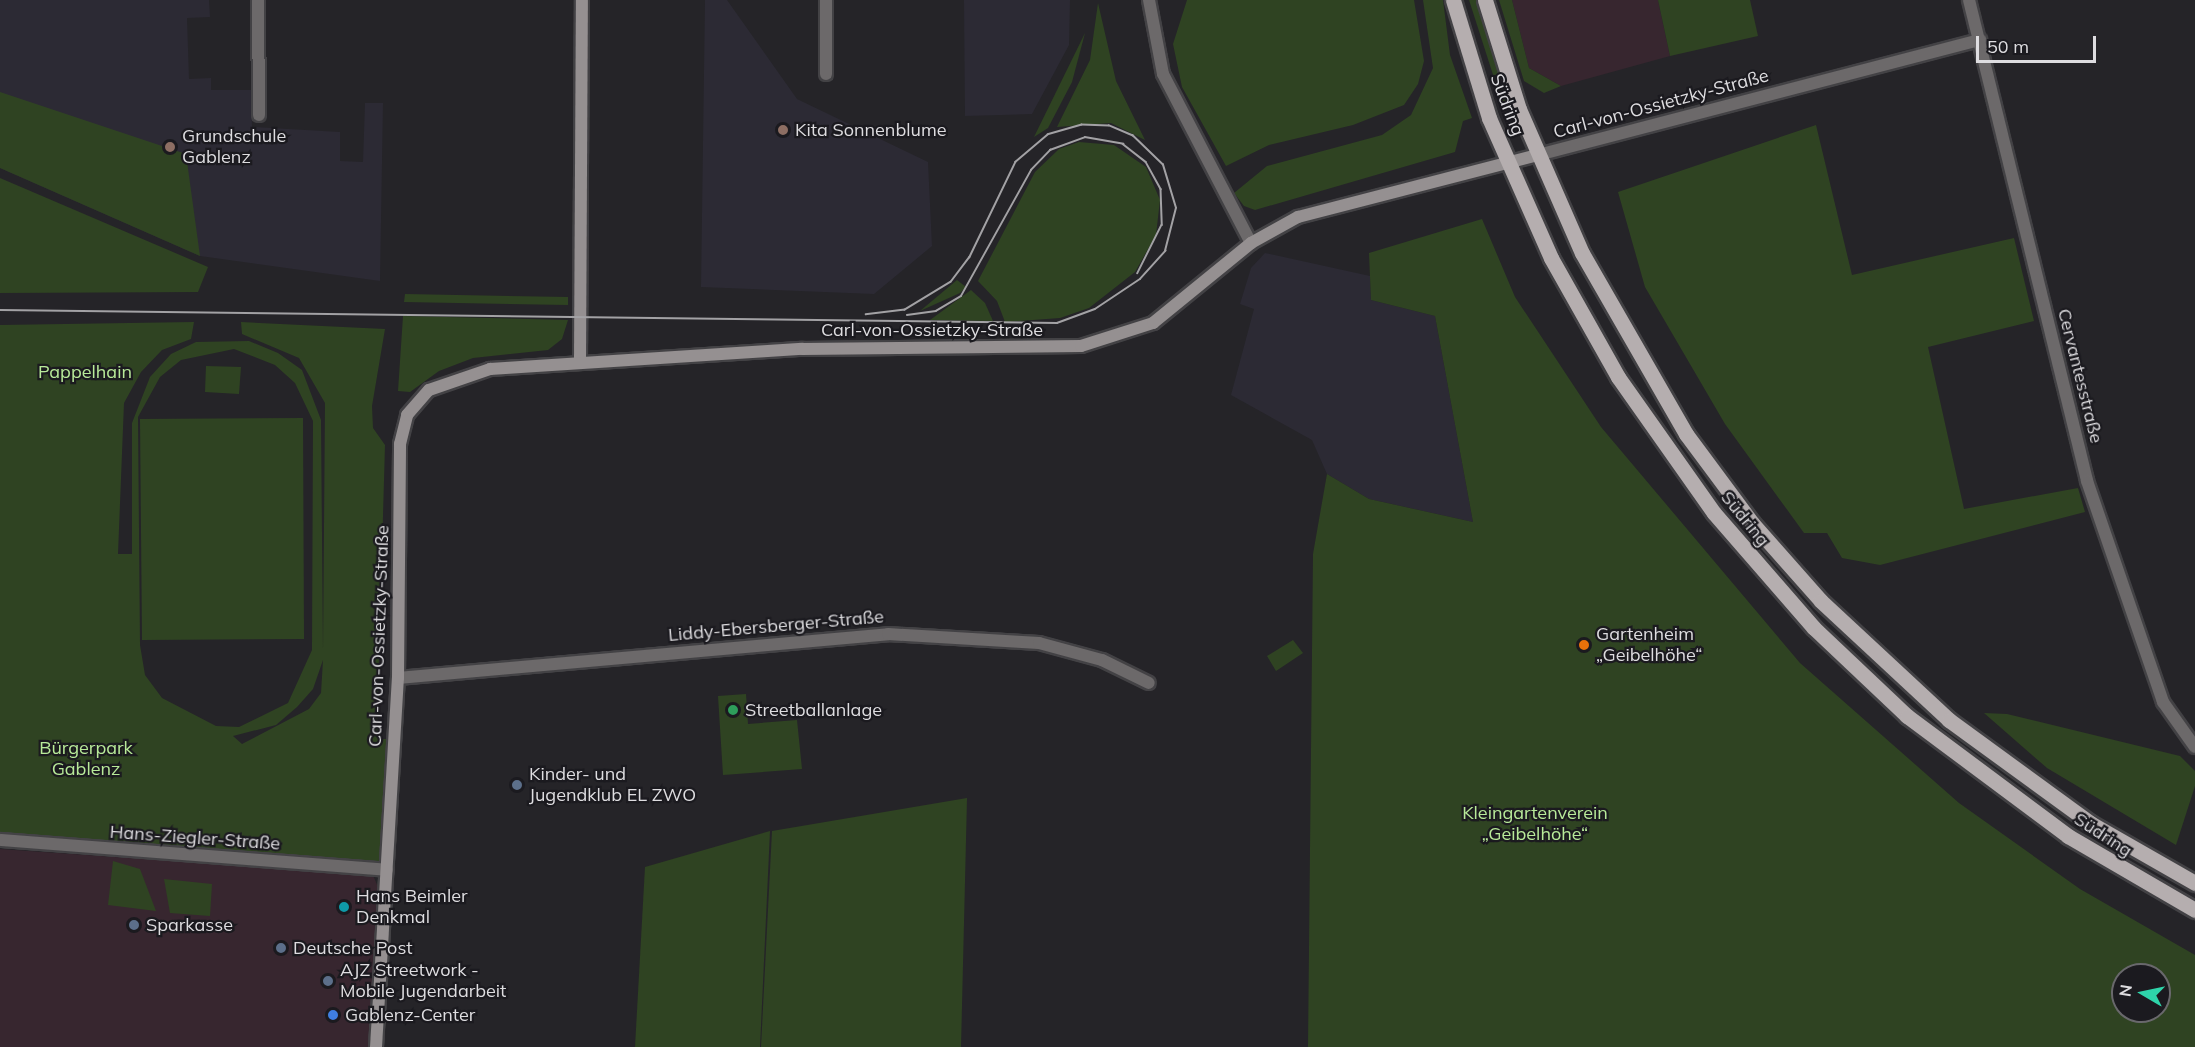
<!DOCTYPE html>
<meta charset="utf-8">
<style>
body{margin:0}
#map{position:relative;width:2195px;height:1047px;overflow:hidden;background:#252428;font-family:Mulish,sans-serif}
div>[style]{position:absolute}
.commercial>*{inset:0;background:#37262f}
.built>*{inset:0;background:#2c2a34}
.green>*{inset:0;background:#2f4322}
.roads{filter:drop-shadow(2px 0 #434245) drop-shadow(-2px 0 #434245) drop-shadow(0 2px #434245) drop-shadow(0 -2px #434245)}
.street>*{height:12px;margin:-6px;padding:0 6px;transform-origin:6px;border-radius:6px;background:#6c696a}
.secondary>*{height:12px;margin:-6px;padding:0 6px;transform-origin:6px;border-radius:6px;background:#959091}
.primary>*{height:15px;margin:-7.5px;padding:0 7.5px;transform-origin:7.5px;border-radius:7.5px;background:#b5aeaf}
.tram>*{height:1.5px;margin:-0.75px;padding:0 0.75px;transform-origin:0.75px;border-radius:0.75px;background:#a3a2a5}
.dots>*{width:16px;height:16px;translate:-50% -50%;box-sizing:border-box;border:3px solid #1b1a1f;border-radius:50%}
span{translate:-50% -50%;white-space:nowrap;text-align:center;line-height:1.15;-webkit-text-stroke:4.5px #1b1a1f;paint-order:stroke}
.street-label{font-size:18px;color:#dedde0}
.poi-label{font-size:18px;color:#dedde0}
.left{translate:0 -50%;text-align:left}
.park-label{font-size:18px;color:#b8ea99}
.north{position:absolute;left:2111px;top:963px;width:60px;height:60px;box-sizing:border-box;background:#1b1a1f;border:2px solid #69686c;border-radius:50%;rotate:279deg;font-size:16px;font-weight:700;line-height:24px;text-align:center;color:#dedde0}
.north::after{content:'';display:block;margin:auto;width:21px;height:27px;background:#2ed4aa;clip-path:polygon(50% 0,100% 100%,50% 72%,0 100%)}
.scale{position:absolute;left:1976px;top:36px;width:120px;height:27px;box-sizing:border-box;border:3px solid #dedde0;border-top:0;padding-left:8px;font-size:18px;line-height:21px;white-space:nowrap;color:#dedde0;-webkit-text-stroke:4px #1b1a1f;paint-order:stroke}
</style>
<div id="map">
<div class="commercial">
<i style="clip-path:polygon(1512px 0,1658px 0,1670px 56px,1561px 86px,1529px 68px)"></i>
<i style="clip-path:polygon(0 849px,373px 875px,380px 892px,369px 1047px,0 1047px)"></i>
</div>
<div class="built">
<i style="clip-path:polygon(0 0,209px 0,210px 17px,187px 18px,189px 79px,211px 78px,211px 90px,251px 90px,252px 127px,340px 132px,340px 161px,363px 162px,365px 103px,383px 103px,380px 281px,200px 256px,0 168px)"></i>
<i style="clip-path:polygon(705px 0,727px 0,797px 99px,928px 162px,932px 246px,874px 294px,701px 287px)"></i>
<i style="clip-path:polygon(964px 0,1070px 0,1069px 45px,1032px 114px,965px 116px)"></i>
<i style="clip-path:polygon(1265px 253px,1370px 276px,1371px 300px,1435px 316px,1473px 522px,1369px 499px,1327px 474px,1312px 440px,1231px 395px,1254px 309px,1240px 304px,1251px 268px)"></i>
</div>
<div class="green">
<i style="clip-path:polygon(1187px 0,1414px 0,1424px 61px,1418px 84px,1404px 105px,1353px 125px,1269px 145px,1226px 166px,1182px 87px,1173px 44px)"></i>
<i style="clip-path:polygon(1423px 0,1443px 0,1450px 55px,1472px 118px,1463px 121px,1455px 152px,1255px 210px,1244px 206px,1234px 193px,1267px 166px,1382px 135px,1411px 115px,1433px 68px)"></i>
<i style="clip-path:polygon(1469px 0,1476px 0,1509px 107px,1504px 109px)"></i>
<i style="clip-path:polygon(1499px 0,1512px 0,1529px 68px,1561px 86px,1544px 93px,1524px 81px)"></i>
<i style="clip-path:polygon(1658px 0,1750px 0,1758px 36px,1670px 56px)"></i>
<i style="clip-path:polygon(1098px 3px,1116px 81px,1145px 140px,1111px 123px,1057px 127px,1090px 60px)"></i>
<i style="clip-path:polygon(1085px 33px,1072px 82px,1048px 128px,1034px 137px)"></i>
<i style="clip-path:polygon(0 92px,186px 154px,200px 256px,0 168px)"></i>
<i style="clip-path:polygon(1816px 125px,1852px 275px,2014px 238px,2034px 321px,1928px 347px,1964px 509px,2078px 488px,2085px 512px,1880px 565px,1842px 558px,1827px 533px,1804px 533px,1725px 424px,1645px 287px,1618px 192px)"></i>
<i style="clip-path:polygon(1079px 142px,1114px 145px,1146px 167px,1160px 200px,1156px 235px,1135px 272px,1089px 308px,1060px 318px,1005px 322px,997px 301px,978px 281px,1035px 172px,1059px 149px)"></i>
<i style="clip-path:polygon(0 178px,208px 267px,198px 292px,0 293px)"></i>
<i style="clip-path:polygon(evenodd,1482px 219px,1515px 297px,1601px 427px,1800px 663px,1959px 803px,2080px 889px,2195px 955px,2195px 1047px,1308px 1047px,1313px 554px,1327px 474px,1369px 499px,1473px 522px,1435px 316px,1371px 300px,1369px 253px,1482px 219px,2123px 975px,2159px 975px,2159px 1011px,2123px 1011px,2123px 975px)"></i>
<i style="clip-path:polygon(957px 280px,966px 287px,960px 293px,920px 311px)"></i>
<i style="clip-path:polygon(971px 290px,985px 303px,993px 321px,930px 320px)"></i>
<i style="clip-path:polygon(405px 294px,568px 297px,568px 305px,404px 302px)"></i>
<i style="clip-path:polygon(403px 316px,568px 320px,562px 339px,548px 350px,473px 358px,439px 371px,410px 392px,398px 391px)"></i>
<i style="clip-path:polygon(evenodd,194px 322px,191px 339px,162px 350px,141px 372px,124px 403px,118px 554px,132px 554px,132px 423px,150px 377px,171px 354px,196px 342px,249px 341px,278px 353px,302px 370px,321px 420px,323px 651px,325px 403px,299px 358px,242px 334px,241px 322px,385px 329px,372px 406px,373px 428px,385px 445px,377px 728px,383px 739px,394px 739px,387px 870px,0 840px,0 325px,194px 322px,234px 349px,275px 365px,295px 383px,313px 421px,312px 650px,288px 703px,239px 727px,216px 726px,162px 698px,145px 675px,140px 645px,138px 417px,160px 377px,181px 360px,234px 349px,194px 322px,323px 660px,321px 693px,309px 709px,242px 744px,233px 736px,276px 725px,297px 707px,313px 689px,323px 660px)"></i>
<i style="clip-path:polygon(206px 366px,241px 367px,239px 394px,205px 392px)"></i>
<i style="clip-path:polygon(303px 418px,304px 639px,142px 640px,140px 419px)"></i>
<i style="clip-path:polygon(1293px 640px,1303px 653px,1276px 671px,1267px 656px)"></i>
<i style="clip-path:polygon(746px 694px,748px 724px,797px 720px,802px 769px,723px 775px,718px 696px)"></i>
<i style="clip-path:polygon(1984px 713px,2007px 714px,2180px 756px,2195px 771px,2195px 786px,2176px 845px,2047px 768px)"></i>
<i style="clip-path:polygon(967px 798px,961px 1047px,761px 1047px,772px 831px)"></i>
<i style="clip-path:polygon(770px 831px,760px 1047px,635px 1047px,645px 867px)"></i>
<i style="clip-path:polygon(113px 861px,140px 869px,156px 911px,108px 905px)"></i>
<i style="clip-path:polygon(164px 879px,212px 884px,210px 916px,170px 913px)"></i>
</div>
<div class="roads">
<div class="street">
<i style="left:258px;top:0;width:115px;rotate:89.5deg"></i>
<i style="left:1149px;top:0;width:75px;rotate:79.3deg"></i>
<i style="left:1163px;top:74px;width:191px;rotate:62.5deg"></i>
<i style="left:1969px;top:0;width:495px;rotate:76.2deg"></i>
<i style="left:2087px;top:481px;width:234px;rotate:71deg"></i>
<i style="left:2163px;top:702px;width:55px;rotate:54.6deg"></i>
<i style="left:826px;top:74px;width:74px;rotate:-90deg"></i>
<i style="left:1538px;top:155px;width:457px;rotate:-14.6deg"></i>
<i style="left:398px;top:678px;width:492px;rotate:-5.1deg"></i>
<i style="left:888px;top:634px;width:151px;rotate:3.4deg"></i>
<i style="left:1039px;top:643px;width:65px;rotate:15.1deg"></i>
<i style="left:1102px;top:660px;width:52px;rotate:26.1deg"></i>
<i style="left:0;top:840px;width:388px;rotate:4.4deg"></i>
</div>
<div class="secondary">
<i style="left:580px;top:363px;width:363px;rotate:-89.7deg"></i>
<i style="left:376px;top:1047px;width:370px;rotate:-86.6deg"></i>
<i style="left:398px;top:678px;width:234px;rotate:-89.5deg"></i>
<i style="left:400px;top:444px;width:30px;rotate:-76deg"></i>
<i style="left:407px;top:415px;width:33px;rotate:-49deg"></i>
<i style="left:429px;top:390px;width:65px;rotate:-19deg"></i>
<i style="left:490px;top:369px;width:313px;rotate:-3.7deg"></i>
<i style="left:802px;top:349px;width:279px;rotate:-0.6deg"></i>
<i style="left:1081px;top:346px;width:76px;rotate:-17.7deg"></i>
<i style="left:1153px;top:323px;width:127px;rotate:-39.2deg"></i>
<i style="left:1251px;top:243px;width:54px;rotate:-29deg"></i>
<i style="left:1298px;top:217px;width:248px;rotate:-14.5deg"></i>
</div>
<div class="primary">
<i style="left:1453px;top:0;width:123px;rotate:73deg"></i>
<i style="left:1489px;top:118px;width:153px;rotate:66.1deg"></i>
<i style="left:1551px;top:258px;width:137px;rotate:60.6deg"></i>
<i style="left:1618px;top:377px;width:166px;rotate:54.8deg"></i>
<i style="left:1714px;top:513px;width:152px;rotate:49deg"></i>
<i style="left:1814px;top:628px;width:128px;rotate:43.4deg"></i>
<i style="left:1907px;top:716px;width:201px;rotate:36.7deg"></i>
<i style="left:2068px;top:836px;width:147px;rotate:30.2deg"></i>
<i style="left:1485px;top:0;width:114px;rotate:72.7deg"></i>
<i style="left:1519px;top:109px;width:157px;rotate:66.4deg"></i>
<i style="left:1582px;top:253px;width:209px;rotate:60.1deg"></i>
<i style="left:1686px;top:434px;width:111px;rotate:53.4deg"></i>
<i style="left:1752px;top:523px;width:104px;rotate:48.5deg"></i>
<i style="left:1821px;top:601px;width:175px;rotate:42.9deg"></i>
<i style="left:1949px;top:720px;width:175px;rotate:36.1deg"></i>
<i style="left:2090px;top:823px;width:121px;rotate:29.7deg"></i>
</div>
</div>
<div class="tram">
<i style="left:0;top:310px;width:1057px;rotate:0.7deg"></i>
<i style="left:1057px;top:323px;width:40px;rotate:-20.2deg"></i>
<i style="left:1095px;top:309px;width:54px;rotate:-33.7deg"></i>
<i style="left:1140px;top:279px;width:38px;rotate:-48deg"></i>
<i style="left:1165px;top:251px;width:44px;rotate:-75.7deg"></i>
<i style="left:1176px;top:208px;width:45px;rotate:-106.8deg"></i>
<i style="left:1163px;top:165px;width:42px;rotate:-136deg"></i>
<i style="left:1133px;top:136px;width:26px;rotate:-157deg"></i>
<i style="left:1109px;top:126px;width:27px;rotate:-178deg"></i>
<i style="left:1082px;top:125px;width:35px;rotate:164deg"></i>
<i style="left:1048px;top:135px;width:42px;rotate:139.8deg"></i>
<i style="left:1016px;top:162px;width:106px;rotate:115.8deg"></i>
<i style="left:970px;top:257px;width:31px;rotate:127deg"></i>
<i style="left:951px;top:282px;width:54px;rotate:148.7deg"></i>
<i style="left:905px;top:310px;width:39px;rotate:173deg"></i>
<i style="left:907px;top:315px;width:29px;rotate:-8deg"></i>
<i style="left:936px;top:311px;width:29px;rotate:-31deg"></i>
<i style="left:961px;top:296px;width:144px;rotate:-60.9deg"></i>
<i style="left:1031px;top:170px;width:28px;rotate:-46deg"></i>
<i style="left:1050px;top:150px;width:37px;rotate:-20deg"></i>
<i style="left:1085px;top:137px;width:39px;rotate:10deg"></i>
<i style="left:1123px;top:144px;width:29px;rotate:38deg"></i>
<i style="left:1146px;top:162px;width:31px;rotate:61deg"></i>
<i style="left:1161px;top:189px;width:36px;rotate:88deg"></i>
<i style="left:1162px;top:225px;width:54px;rotate:116.6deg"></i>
</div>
<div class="dots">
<i style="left:783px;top:130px;background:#8d6e63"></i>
<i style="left:170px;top:147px;background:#8d6e63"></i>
<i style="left:1584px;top:645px;background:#e8710a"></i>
<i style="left:733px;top:710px;background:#2e9e5b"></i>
<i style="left:517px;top:785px;background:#5c6f8a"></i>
<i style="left:344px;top:907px;background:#0f9aa8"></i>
<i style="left:134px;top:925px;background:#5c6f8a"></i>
<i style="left:281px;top:948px;background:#5c6f8a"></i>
<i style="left:328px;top:981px;background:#5c6f8a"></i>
<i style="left:333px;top:1015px;background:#3f7fe0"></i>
</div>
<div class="street-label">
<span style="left:1661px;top:104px;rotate:-15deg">Carl-von-Ossietzky-Straße</span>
<span style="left:1507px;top:105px;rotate:69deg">Südring</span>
<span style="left:932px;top:330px">Carl-von-Ossietzky-Straße</span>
<span style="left:2080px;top:376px;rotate:76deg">Cervantesstraße</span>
<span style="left:1745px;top:519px;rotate:51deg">Südring</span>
<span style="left:776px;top:626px;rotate:-5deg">Liddy-Ebersberger-Straße</span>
<span style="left:379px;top:636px;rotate:-88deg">Carl-von-Ossietzky-Straße</span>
<span style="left:2103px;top:835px;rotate:33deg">Südring</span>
<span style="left:195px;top:838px;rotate:4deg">Hans-Ziegler-Straße</span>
</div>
<div class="poi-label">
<span class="left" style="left:795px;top:130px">Kita Sonnenblume</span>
<span class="left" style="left:182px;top:147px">Grundschule<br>Gablenz</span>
<span class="left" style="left:1596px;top:645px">Gartenheim<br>„Geibelhöhe“</span>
<span class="left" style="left:745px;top:710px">Streetballanlage</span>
<span class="left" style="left:529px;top:785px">Kinder- und<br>Jugendklub EL ZWO</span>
<span class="left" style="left:356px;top:907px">Hans Beimler<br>Denkmal</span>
<span class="left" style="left:146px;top:925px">Sparkasse</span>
<span class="left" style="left:293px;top:948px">Deutsche Post</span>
<span class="left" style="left:340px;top:981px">AJZ Streetwork -<br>Mobile Jugendarbeit</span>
<span class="left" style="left:345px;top:1015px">Gablenz-Center</span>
</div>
<div class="park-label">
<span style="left:85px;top:372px">Pappelhain</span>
<span style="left:86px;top:759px">Bürgerpark<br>Gablenz</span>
<span style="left:1535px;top:824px">Kleingartenverein<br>„Geibelhöhe“</span>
</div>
<div class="north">N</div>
<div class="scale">50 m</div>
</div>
